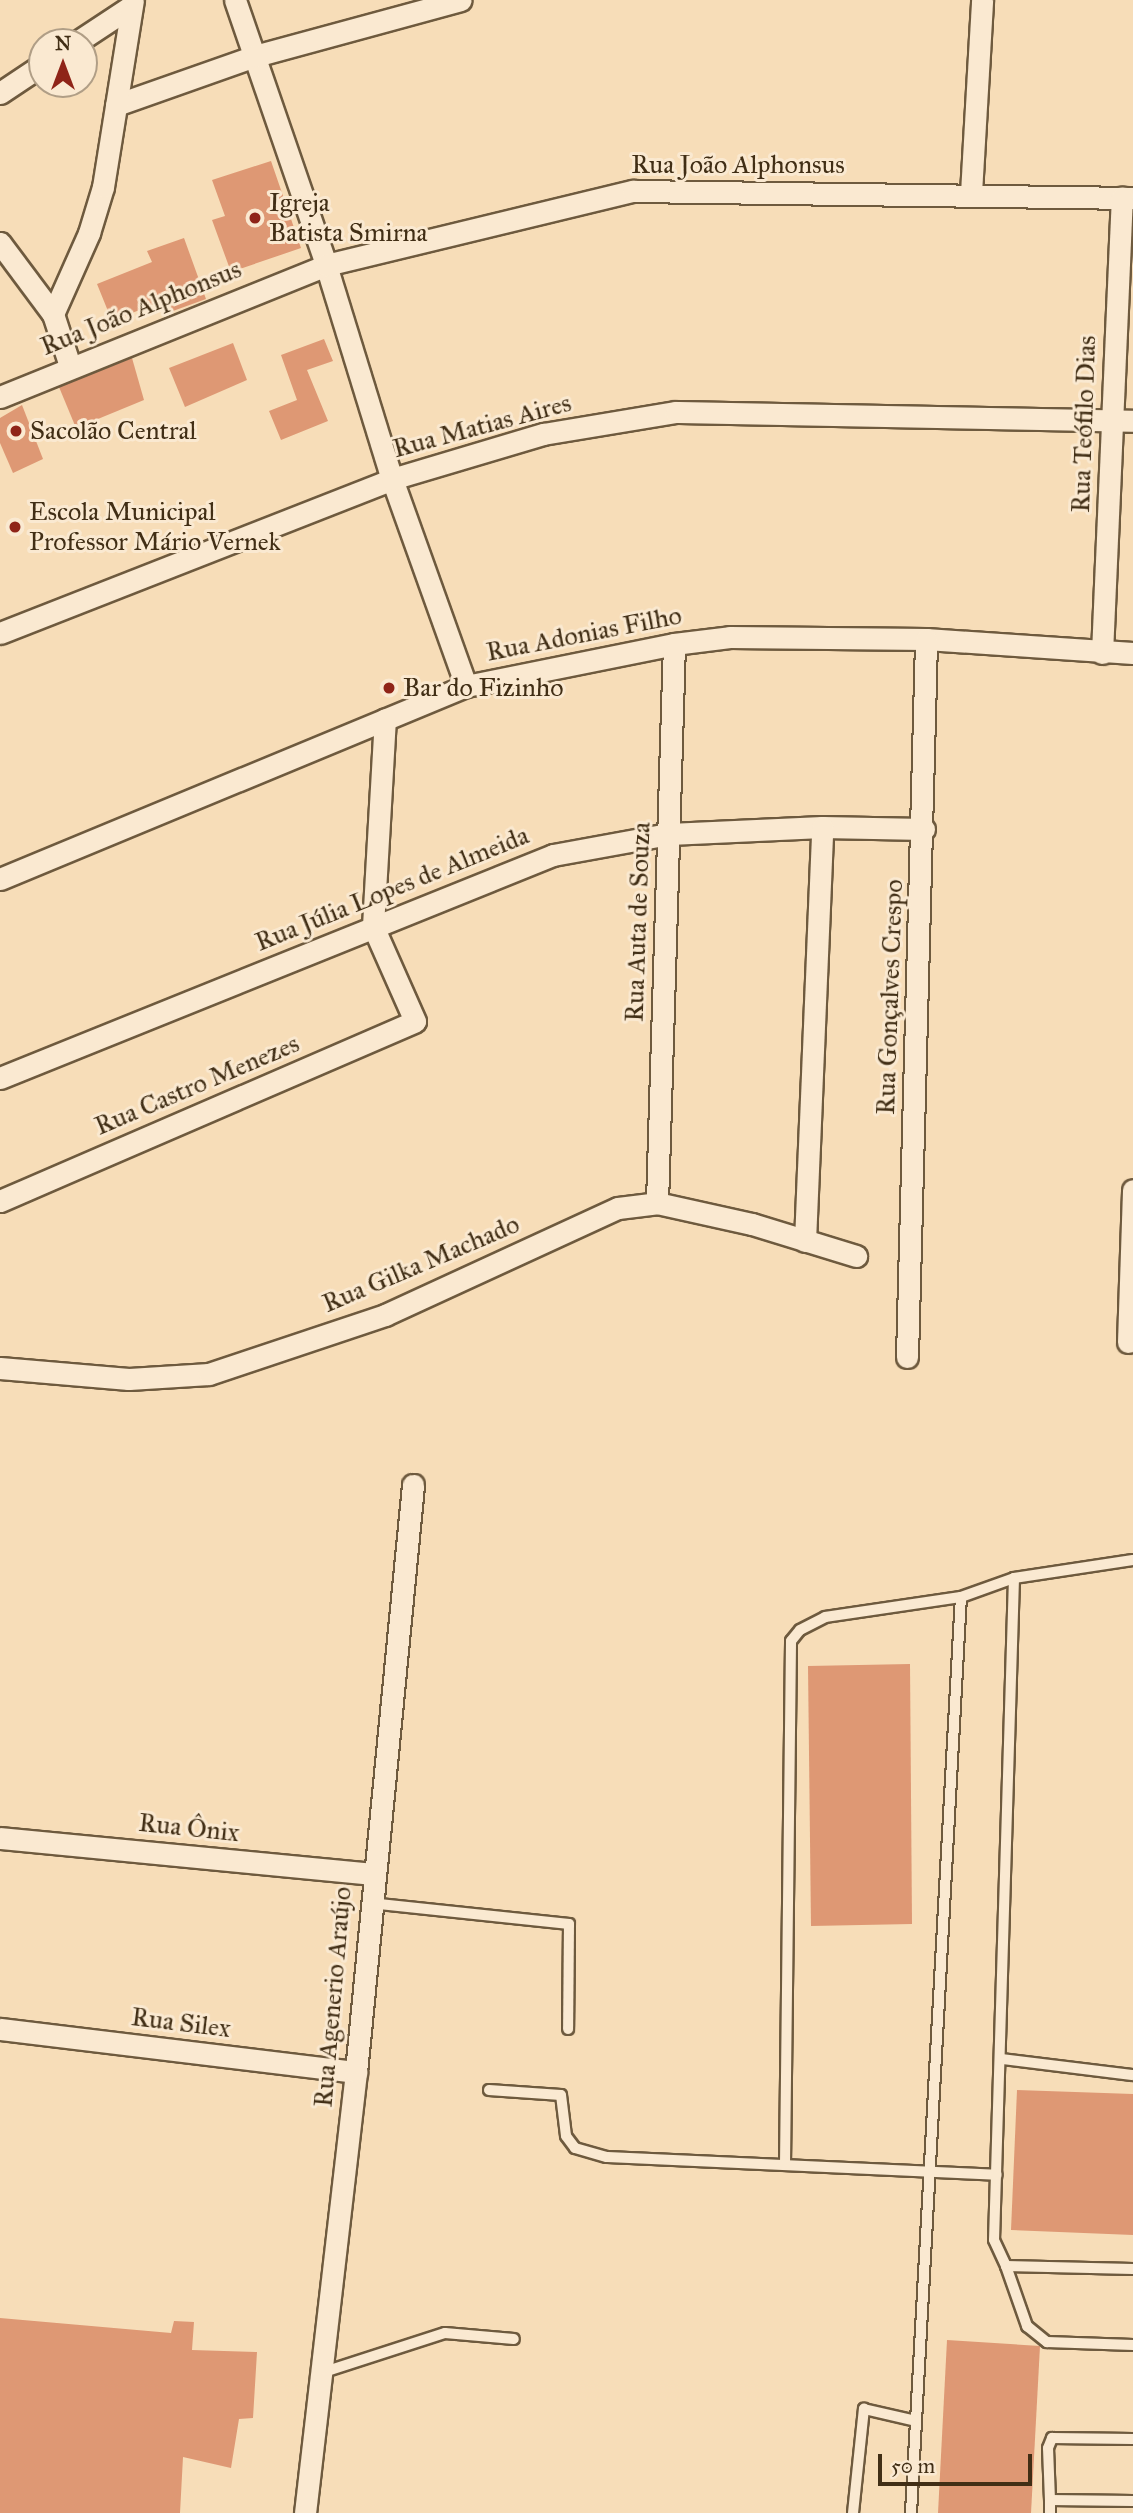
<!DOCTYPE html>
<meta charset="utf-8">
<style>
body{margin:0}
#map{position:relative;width:1133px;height:2513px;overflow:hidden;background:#f7ddb8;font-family:"IM FELL Great Primer",serif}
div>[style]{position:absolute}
.building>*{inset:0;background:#de9874}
.roads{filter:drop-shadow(2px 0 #6e5a3e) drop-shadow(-2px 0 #6e5a3e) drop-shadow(0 2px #6e5a3e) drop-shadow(0 -2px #6e5a3e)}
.lane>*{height:10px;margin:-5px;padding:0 5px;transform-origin:5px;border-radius:5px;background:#fae9d1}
.street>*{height:21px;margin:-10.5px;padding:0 10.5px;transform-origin:10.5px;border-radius:10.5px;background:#fae9d1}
.dots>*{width:19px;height:19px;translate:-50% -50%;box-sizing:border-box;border:4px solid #fae9d1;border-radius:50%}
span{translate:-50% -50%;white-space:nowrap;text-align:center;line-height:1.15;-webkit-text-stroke:6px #fae9d1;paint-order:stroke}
.street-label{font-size:26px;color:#412e15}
.poi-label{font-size:26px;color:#412e15}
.left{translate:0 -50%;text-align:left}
.north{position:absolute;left:28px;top:28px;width:70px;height:70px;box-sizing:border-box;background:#fae9d1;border:2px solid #b09e86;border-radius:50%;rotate:0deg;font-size:19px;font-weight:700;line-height:28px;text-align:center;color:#412e15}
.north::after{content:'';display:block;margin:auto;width:24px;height:32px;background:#8f2418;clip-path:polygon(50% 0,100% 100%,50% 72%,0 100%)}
.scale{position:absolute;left:878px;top:2454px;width:154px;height:32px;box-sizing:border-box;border:4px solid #412e15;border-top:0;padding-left:9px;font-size:21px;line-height:24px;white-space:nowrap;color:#412e15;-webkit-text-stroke:5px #fae9d1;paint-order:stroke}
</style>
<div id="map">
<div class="building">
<i style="clip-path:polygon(271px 161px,301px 248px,231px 272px,212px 220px,225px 216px,212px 180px)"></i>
<i style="clip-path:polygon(184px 238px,206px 299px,173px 311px,167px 299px,112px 321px,97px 284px,152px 262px,147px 251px)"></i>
<i style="clip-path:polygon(324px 339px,333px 361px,307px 370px,328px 421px,281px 440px,269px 411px,297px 400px,281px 355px)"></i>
<i style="clip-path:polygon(233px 343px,247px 380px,185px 407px,169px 368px)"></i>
<i style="clip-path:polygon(132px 358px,144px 400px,76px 428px,59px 387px)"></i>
<i style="clip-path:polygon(22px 405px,43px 459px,13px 473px,0 443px,0 418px)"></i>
<i style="clip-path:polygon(910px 1664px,912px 1924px,811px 1926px,808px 1666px)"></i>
<i style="clip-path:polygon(1017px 2090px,1133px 2094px,1133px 2235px,1011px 2230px)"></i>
<i style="clip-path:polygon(0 2318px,171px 2333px,174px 2321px,194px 2322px,192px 2350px,257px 2352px,253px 2418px,239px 2419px,231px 2468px,183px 2457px,180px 2513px,0 2513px)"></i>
<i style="clip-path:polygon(947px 2340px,1040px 2346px,1031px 2513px,938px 2513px)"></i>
</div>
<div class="roads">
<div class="lane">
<i style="left:1014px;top:1578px;width:662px;rotate:91.73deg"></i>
<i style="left:994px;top:2240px;width:29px;rotate:65deg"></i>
<i style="left:1006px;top:2266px;width:127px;rotate:1.4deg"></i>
<i style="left:370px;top:1903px;width:200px;rotate:6deg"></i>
<i style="left:569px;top:1924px;width:105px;rotate:90.5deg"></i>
<i style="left:1002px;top:2059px;width:132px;rotate:7deg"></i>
<i style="left:489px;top:2090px;width:72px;rotate:4deg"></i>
<i style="left:561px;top:2095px;width:41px;rotate:83deg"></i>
<i style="left:566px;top:2136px;width:15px;rotate:53deg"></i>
<i style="left:575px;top:2148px;width:33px;rotate:16deg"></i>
<i style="left:607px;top:2157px;width:390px;rotate:2.6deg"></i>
<i style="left:785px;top:2164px;width:523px;rotate:-89.34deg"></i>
<i style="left:791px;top:1641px;width:14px;rotate:-51deg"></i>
<i style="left:800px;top:1630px;width:28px;rotate:-27deg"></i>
<i style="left:825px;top:1617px;width:137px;rotate:-8.4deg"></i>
<i style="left:961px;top:1597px;width:56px;rotate:-19.7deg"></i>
<i style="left:1014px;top:1578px;width:120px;rotate:-8.6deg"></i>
<i style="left:1006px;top:2266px;width:64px;rotate:70.7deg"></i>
<i style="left:1027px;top:2326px;width:26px;rotate:39deg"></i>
<i style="left:1047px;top:2342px;width:86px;rotate:2deg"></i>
<i style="left:321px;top:2373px;width:130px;rotate:-17.9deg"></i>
<i style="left:445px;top:2333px;width:69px;rotate:5deg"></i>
<i style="left:1050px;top:2500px;width:52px;rotate:-92.2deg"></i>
<i style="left:1048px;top:2448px;width:11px;rotate:-68deg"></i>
<i style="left:1052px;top:2438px;width:81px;rotate:0.7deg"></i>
<i style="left:853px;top:2513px;width:105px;rotate:-84deg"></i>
<i style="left:864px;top:2409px;width:53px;rotate:13deg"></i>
<i style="left:911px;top:2513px;width:917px;rotate:-86.88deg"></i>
<i style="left:1050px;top:2513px;width:13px;rotate:-90deg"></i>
<i style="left:1050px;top:2500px;width:83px;rotate:0.7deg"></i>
</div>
<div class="street">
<i style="left:235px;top:0;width:280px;rotate:71deg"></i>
<i style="left:326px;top:265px;width:224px;rotate:72.9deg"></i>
<i style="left:392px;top:479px;width:220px;rotate:70.3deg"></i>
<i style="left:77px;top:42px;width:64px;rotate:-33.4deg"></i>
<i style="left:0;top:93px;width:50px;rotate:-33.7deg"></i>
<i style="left:116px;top:105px;width:147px;rotate:-19.4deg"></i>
<i style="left:255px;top:56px;width:213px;rotate:-15.2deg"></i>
<i style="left:971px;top:193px;width:193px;rotate:-86.7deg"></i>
<i style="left:0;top:243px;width:89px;rotate:53.3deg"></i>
<i style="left:53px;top:314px;width:55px;rotate:71.9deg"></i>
<i style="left:53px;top:314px;width:89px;rotate:-66deg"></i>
<i style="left:89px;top:233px;width:48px;rotate:-73.1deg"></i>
<i style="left:103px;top:187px;width:189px;rotate:-80.9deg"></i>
<i style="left:0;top:397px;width:352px;rotate:-22deg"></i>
<i style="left:326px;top:265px;width:316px;rotate:-13.6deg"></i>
<i style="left:633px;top:191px;width:500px;rotate:0.8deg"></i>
<i style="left:0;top:633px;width:421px;rotate:-21.4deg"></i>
<i style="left:392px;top:479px;width:158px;rotate:-16.6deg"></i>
<i style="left:543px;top:434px;width:135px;rotate:-9.4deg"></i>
<i style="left:676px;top:412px;width:457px;rotate:1.1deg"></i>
<i style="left:1102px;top:653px;width:456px;rotate:-87.5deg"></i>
<i style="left:0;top:879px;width:504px;rotate:-22.5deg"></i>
<i style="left:466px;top:686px;width:212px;rotate:-11.4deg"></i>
<i style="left:674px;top:644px;width:56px;rotate:-7.1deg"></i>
<i style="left:730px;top:637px;width:196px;rotate:0.6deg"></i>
<i style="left:926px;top:639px;width:207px;rotate:3.9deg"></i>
<i style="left:0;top:1078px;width:596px;rotate:-21.96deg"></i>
<i style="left:553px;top:855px;width:118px;rotate:-10.3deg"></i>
<i style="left:669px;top:834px;width:153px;rotate:-2.6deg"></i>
<i style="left:822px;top:827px;width:102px;rotate:1.1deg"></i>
<i style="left:0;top:1201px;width:452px;rotate:-23.4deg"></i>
<i style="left:415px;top:1021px;width:104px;rotate:-113.9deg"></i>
<i style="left:373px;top:926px;width:207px;rotate:-86.7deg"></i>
<i style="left:657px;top:1203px;width:559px;rotate:-88.26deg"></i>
<i style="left:805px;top:1241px;width:414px;rotate:-87.6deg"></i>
<i style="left:1128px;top:1342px;width:152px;rotate:-88.1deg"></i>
<i style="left:907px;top:1357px;width:718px;rotate:-88.48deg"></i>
<i style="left:0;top:1368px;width:129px;rotate:4.9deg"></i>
<i style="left:129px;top:1379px;width:80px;rotate:-3.6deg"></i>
<i style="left:209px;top:1374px;width:186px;rotate:-18.5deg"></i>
<i style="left:385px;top:1315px;width:256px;rotate:-24.7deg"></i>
<i style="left:618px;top:1208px;width:39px;rotate:-7deg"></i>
<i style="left:657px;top:1203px;width:97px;rotate:12.5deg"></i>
<i style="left:752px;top:1224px;width:109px;rotate:17.1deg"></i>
<i style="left:0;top:1838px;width:375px;rotate:5.5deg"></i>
<i style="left:0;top:2029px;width:359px;rotate:6.9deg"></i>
<i style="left:305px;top:2513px;width:444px;rotate:-83.4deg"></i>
<i style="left:356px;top:2072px;width:590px;rotate:-84.45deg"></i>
</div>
</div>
<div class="dots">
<i style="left:255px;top:218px;background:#8f2418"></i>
<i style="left:16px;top:431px;background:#8f2418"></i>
<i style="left:15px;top:527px;background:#8f2418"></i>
<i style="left:389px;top:688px;background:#8f2418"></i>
</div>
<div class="street-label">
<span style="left:738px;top:165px">Rua João Alphonsus</span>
<span style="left:141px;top:308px;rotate:-22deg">Rua João Alphonsus</span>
<span style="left:1084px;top:424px;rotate:-88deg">Rua Teófilo Dias</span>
<span style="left:482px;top:426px;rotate:-15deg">Rua Matias Aires</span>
<span style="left:584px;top:634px;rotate:-11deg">Rua Adonias Filho</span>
<span style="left:392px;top:889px;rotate:-22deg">Rua Júlia Lopes de Almeida</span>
<span style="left:638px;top:922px;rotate:-88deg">Rua Auta de Souza</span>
<span style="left:890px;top:997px;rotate:-88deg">Rua Gonçalves Crespo</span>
<span style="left:197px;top:1085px;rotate:-23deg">Rua Castro Menezes</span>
<span style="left:421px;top:1264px;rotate:-23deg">Rua Gilka Machado</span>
<span style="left:189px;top:1828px;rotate:6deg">Rua Ônix</span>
<span style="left:333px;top:1997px;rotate:-85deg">Rua Agenerio Araújo</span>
<span style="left:181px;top:2023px;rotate:7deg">Rua Silex</span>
</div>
<div class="poi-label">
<span class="left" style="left:269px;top:218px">Igreja<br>Batista Smirna</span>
<span class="left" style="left:30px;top:431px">Sacolão Central</span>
<span class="left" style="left:29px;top:527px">Escola Municipal<br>Professor Mário Vernek</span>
<span class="left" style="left:403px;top:688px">Bar do Fizinho</span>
</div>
<div class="north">N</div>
<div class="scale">50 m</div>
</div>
